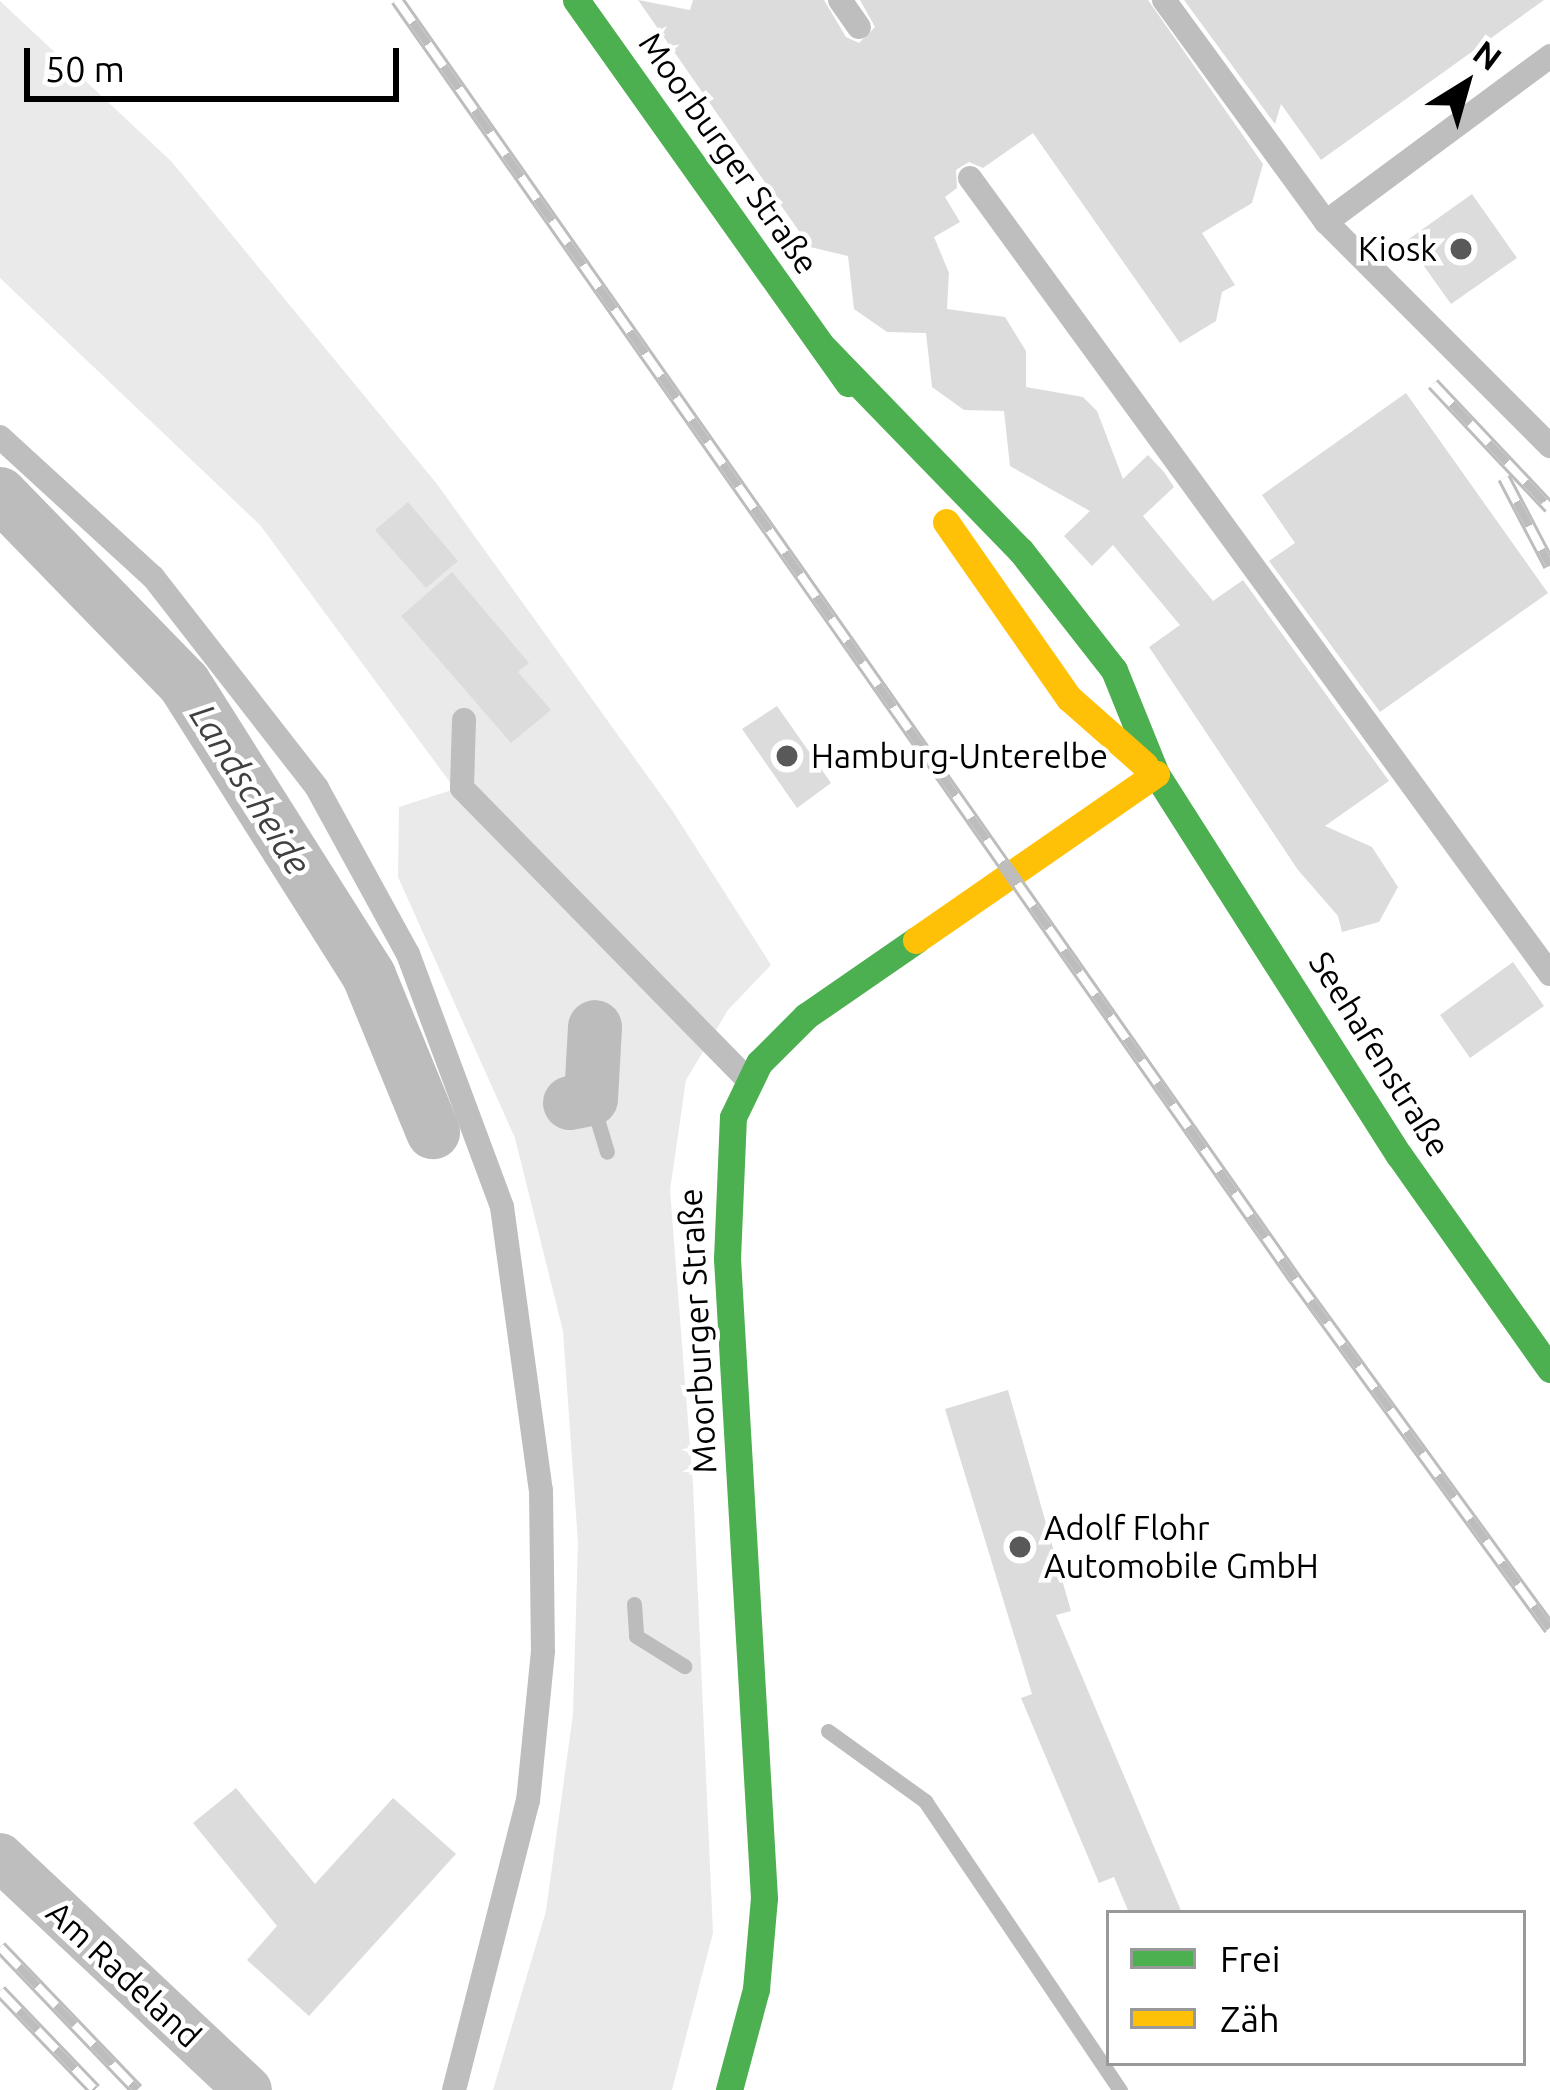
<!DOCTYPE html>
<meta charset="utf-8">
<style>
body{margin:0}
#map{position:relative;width:1550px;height:2090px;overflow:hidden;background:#fff;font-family:Ubuntu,sans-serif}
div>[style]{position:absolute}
.green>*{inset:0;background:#eaeaea}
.stream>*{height:15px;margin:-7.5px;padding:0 7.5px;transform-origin:7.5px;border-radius:7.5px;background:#bcbcbc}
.canal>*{height:54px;margin:-27px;padding:0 27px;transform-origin:27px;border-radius:27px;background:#bcbcbc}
.building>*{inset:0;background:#dcdcdc}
.lane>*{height:24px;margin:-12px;padding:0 12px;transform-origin:12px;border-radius:12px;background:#bebebe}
.street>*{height:48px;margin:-24px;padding:0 24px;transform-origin:24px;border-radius:24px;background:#bebebe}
.fast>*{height:27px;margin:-13.5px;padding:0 13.5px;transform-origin:13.5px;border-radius:13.5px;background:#4caf50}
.slow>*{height:27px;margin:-13.5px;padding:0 13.5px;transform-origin:13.5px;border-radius:13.5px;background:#ffc107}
.rail>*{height:14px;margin-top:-7px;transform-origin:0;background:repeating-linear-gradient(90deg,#fff 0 27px,#bdbdbd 0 54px);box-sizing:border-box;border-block:3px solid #bdbdbd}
.dots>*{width:33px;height:33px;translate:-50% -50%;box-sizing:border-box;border:6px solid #fff;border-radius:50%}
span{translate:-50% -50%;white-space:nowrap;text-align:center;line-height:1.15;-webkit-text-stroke:9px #fff;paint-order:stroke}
.street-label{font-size:33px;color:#000}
.poi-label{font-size:33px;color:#000}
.right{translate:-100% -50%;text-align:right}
.left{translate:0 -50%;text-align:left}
.water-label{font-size:36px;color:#404040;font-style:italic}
.legend{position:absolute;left:1106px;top:1910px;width:420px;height:156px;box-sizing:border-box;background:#fff;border:3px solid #999;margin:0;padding:15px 21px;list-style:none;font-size:36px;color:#000}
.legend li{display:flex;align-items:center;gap:24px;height:60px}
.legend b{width:60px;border:3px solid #999}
.north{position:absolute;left:1406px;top:24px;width:120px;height:120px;-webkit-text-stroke:9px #fff;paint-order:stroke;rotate:37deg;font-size:33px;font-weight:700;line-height:48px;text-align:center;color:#000}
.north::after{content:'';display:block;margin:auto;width:42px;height:54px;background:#000;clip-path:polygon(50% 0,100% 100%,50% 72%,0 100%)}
.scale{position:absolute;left:24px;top:48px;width:375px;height:54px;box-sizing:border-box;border:6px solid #000;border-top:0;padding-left:15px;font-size:36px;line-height:42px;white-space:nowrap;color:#000;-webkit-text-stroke:9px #fff;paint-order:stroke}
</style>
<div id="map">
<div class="green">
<i style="clip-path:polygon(0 1px,172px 162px,437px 484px,672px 810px,771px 965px,728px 1010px,686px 1080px,670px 1190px,693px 1485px,713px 1933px,672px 2090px,493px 2090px,546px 1911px,573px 1714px,578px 1543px,563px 1331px,515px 1138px,398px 877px,399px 807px,455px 789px,260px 525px,0 278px)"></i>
</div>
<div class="stream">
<i style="left:591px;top:1099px;width:55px;rotate:73.2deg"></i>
<i style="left:634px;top:1604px;width:32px;rotate:86deg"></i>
<i style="left:636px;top:1636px;width:57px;rotate:32deg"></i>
<i style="left:828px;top:1731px;width:120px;rotate:35.8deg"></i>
<i style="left:925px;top:1801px;width:349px;rotate:56deg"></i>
</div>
<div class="canal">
<i style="left:0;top:494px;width:264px;rotate:45.8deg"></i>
<i style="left:184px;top:683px;width:347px;rotate:57.7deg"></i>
<i style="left:369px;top:976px;width:169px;rotate:67.7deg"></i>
<i style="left:570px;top:1103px;width:21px;rotate:-11deg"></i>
<i style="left:591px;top:1099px;width:72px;rotate:-86.8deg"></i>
</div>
<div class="building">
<i style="clip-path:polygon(638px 0,690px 10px,693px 0,824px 0,846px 37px,859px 43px,875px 27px,860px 0,1148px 0,1263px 164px,1252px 203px,1202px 233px,1235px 285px,1222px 292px,1216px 321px,1180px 343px,1033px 133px,983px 168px,969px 162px,956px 170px,957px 188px,945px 197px,960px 222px,934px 237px,949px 273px,947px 309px,1005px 317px,1026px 351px,1026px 387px,1083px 397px,1097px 411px,1123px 479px,1148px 455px,1164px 472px,1174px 487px,1143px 516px,1213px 601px,1243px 580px,1389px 781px,1325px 826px,1372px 847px,1398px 887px,1379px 922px,1342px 932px,1338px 916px,1298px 870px,1149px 647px,1180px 625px,1113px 545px,1092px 566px,1064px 536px,1090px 511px,1010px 466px,1004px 411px,964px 410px,932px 387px,926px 333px,887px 332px,854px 309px,848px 256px,810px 247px)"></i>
<i style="clip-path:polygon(1184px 0,1544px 0,1321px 160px,1281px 104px,1275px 124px)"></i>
<i style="clip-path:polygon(1472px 194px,1517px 258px,1451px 304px,1406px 241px)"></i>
<i style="clip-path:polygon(1406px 393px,1548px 593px,1380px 712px,1269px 561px,1295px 543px,1262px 495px)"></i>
<i style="clip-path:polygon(408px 502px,458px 561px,426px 588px,375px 530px)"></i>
<i style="clip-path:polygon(452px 572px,529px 663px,518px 672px,551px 710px,511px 743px,401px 616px)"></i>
<i style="clip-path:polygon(777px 706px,831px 783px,797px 808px,742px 729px)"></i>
<i style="clip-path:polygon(1513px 962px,1544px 1006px,1470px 1058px,1440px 1015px)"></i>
<i style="clip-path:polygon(1008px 1390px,1071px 1611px,1056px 1615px,1182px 1913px,1129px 1913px,1114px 1877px,1099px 1883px,1021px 1698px,1032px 1694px,945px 1409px)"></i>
<i style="clip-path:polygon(236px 1788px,315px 1884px,393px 1798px,456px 1854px,309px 2016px,247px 1960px,277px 1926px,193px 1823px)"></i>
</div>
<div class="lane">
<i style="left:840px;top:0;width:33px;rotate:55deg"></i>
<i style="left:1164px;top:0;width:275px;rotate:53.9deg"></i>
<i style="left:1326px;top:222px;width:317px;rotate:45deg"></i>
<i style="left:970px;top:178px;width:985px;rotate:53.92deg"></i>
<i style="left:1326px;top:222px;width:279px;rotate:-36.5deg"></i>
<i style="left:0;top:437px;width:207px;rotate:42.5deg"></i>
<i style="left:153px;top:577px;width:267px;rotate:52.1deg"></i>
<i style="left:317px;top:788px;width:189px;rotate:61.3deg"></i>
<i style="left:408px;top:954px;width:270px;rotate:69.6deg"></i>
<i style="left:502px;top:1207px;width:286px;rotate:82.2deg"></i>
<i style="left:541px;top:1490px;width:161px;rotate:89.3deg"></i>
<i style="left:543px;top:1651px;width:150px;rotate:95.7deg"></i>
<i style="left:528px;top:1800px;width:299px;rotate:104.3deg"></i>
<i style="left:464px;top:720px;width:68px;rotate:91.7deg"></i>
<i style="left:462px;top:788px;width:409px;rotate:45.6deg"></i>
</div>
<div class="street">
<i style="left:0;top:1857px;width:340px;rotate:43.2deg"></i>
</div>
<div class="fast">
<i style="left:576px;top:0;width:470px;rotate:54.6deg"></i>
<i style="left:824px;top:348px;width:283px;rotate:45.9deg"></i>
<i style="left:1021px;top:551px;width:151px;rotate:52deg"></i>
<i style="left:1114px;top:670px;width:112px;rotate:68deg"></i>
<i style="left:1156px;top:774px;width:452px;rotate:57.5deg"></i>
<i style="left:1399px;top:1155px;width:262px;rotate:54.8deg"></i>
<i style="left:729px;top:2090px;width:105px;rotate:-75deg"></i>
<i style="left:756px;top:1989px;width:91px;rotate:-85deg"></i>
<i style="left:764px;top:1898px;width:640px;rotate:-93.31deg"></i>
<i style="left:727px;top:1259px;width:142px;rotate:-87.6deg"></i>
<i style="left:733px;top:1117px;width:60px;rotate:-64.3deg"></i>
<i style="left:759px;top:1063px;width:66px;rotate:-45deg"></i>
<i style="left:806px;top:1016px;width:134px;rotate:-34.6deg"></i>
</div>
<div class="slow">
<i style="left:946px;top:522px;width:215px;rotate:55.1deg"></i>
<i style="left:1069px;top:698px;width:101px;rotate:41.4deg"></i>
<i style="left:916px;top:940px;width:292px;rotate:-34.7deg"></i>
</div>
<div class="rail">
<i style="left:397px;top:0;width:1563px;rotate:54.93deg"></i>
<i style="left:1295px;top:1279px;width:433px;rotate:53.9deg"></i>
<i style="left:1433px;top:384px;width:170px;rotate:46.7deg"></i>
<i style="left:1504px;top:478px;width:99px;rotate:62.4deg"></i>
<i style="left:0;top:1947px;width:198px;rotate:46.2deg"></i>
<i style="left:0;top:1991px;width:137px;rotate:46.2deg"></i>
</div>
<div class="dots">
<i style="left:1461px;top:249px;background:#595959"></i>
<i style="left:787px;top:756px;background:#595959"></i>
<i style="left:1020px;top:1547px;background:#595959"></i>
</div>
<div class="street-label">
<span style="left:729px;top:153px;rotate:55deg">Moorburger Straße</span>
<span style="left:1380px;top:1054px;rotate:58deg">Seehafenstraße</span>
<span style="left:697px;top:1331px;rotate:-93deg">Moorburger Straße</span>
<span style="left:124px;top:1974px;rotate:43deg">Am Radeland</span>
</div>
<div class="poi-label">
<span class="right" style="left:1437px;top:249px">Kiosk</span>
<span class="left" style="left:811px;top:756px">Hamburg-Unterelbe</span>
<span class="left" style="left:1044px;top:1547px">Adolf Flohr<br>Automobile GmbH</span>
</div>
<div class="water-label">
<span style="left:251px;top:789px;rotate:58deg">Landscheide</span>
</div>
<ul class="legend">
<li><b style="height:15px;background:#4caf50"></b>Frei</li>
<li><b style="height:15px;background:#ffc107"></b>Zäh</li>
</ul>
<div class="north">N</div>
<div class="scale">50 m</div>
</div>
